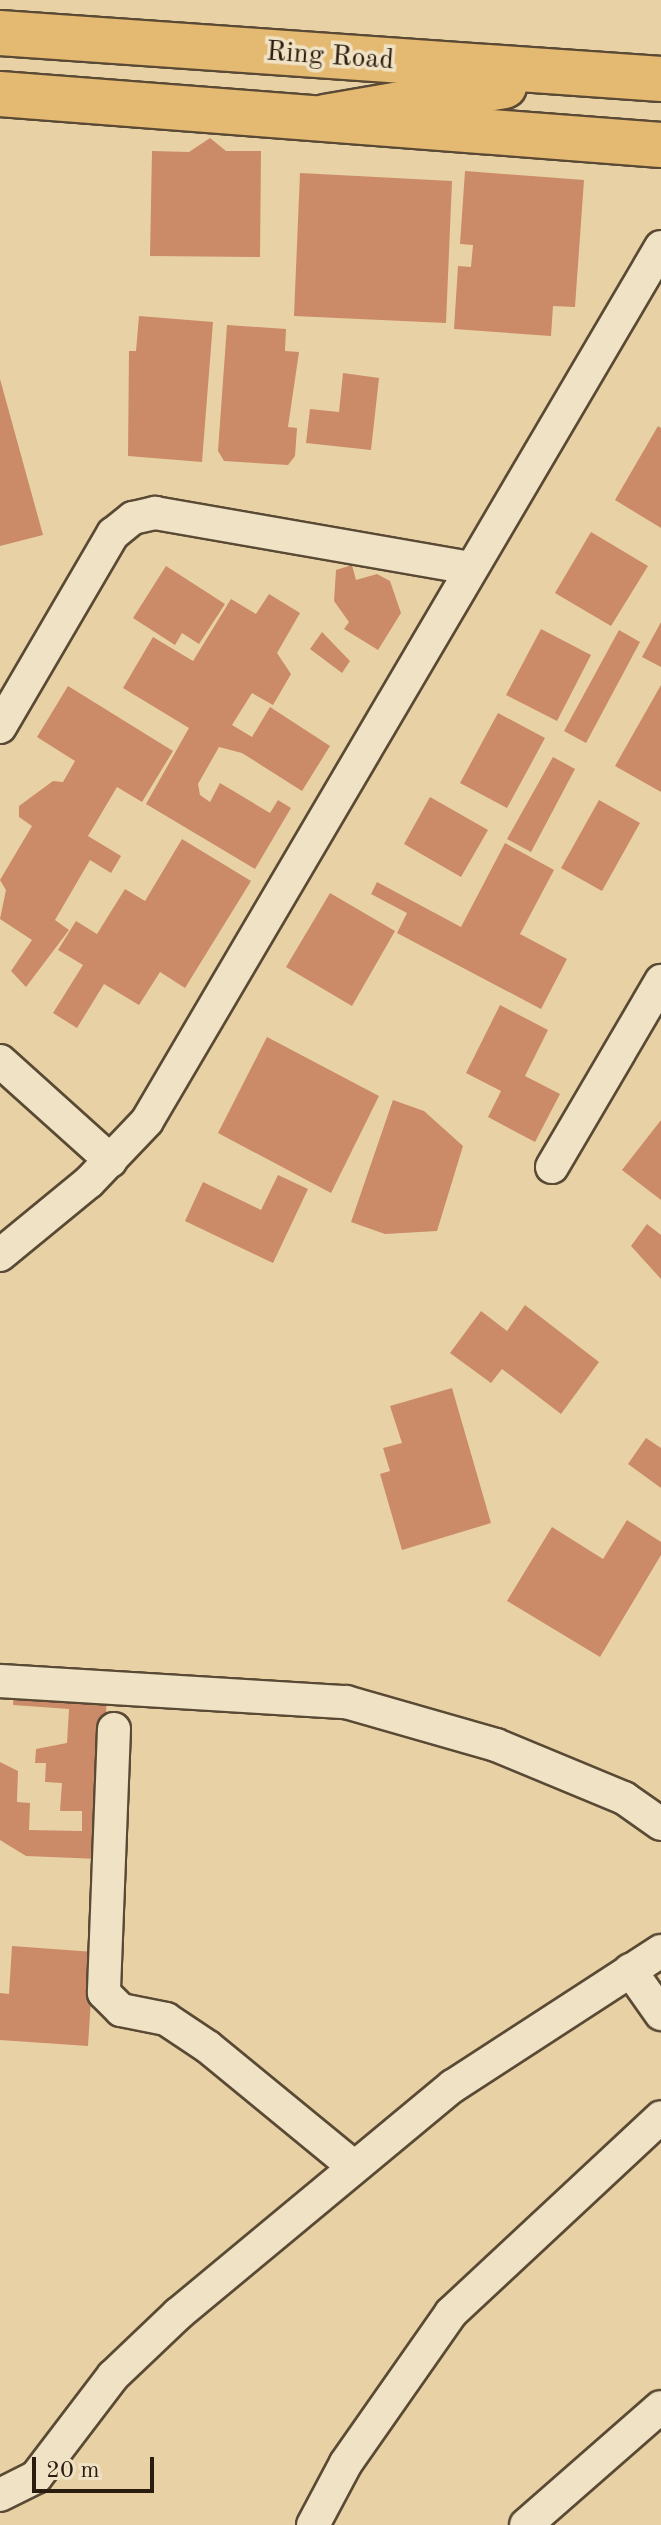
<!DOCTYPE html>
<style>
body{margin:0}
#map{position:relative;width:661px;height:2525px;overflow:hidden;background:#e8d2a5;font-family:"Old Standard TT",serif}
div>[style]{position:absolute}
.building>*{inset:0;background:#cb8a68}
.roads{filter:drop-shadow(2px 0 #5a4a35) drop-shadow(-2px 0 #5a4a35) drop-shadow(0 2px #5a4a35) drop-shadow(0 -2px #5a4a35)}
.minor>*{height:32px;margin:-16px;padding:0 16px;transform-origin:16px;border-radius:16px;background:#f0e2c4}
.primary>*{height:44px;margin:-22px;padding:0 22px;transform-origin:22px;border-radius:22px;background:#e4b972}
.trunk>*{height:44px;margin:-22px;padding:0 22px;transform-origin:22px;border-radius:22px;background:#e4b972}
span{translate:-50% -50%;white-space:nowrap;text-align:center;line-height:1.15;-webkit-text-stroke:7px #f0e2c4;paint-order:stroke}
.street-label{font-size:28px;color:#2b1c10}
.scale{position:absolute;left:32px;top:2457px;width:122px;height:36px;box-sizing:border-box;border:4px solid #2b1c10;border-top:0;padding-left:10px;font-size:24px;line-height:28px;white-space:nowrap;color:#2b1c10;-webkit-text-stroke:6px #f0e2c4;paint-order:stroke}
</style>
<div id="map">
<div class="building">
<i style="clip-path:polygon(210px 138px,226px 151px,261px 151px,260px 257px,150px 256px,152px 151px,189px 152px)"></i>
<i style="clip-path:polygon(465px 171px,584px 180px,575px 307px,553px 306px,551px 336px,454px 329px,458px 266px,471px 267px,473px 245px,460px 244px)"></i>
<i style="clip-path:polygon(300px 173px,452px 181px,446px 323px,294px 316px)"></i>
<i style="clip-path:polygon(139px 316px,213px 322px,202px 462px,128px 456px,129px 351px,136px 351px)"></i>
<i style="clip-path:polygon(227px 325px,286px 329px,285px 351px,299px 352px,288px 427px,297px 428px,295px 456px,288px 465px,224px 461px,218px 451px)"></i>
<i style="clip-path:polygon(343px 373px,379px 378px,371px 450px,306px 443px,310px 409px,339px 412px)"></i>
<i style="clip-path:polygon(0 379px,43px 535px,0 546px)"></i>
<i style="clip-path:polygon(658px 426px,661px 428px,661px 528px,615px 500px)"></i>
<i style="clip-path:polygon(591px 532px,648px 566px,611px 626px,555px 593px)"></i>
<i style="clip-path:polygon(352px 565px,356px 580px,377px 574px,390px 581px,401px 613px,378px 650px,344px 629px,349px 622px,334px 601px,336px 570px)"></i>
<i style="clip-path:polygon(166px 566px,225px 604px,199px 644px,182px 633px,175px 645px,133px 618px)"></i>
<i style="clip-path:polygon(269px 594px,300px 613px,277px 653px,291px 674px,273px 705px,252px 693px,232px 725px,252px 737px,270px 707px,330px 746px,302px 791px,242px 753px,219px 747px,198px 784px,200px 795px,210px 802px,220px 783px,270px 813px,278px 800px,291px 808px,255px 869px,146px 804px,189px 728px,123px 688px,153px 637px,193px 661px,231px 599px,256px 614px)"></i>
<i style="clip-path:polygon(661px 622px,661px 667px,642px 657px)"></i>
<i style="clip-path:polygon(541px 629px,591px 655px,557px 721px,506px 695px)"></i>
<i style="clip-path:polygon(619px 630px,640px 642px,586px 743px,564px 731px)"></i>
<i style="clip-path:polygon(322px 632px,350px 661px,342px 673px,310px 649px)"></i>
<i style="clip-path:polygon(661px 685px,661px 792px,615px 766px)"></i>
<i style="clip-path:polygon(68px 686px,173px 751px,142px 802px,117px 787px,88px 836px,121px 856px,111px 873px,90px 860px,55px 920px,69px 930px,26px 987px,11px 971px,32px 940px,0 919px,6px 890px,0 880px,32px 826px,19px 817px,19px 806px,53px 781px,63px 782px,75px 761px,37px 737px)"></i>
<i style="clip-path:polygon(498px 713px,545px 738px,507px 808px,460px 783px)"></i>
<i style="clip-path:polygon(553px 757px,575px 769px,531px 852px,507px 839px)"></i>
<i style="clip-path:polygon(430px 797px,488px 830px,461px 877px,404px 844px)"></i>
<i style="clip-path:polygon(599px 800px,640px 823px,602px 891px,561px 868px)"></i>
<i style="clip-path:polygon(182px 839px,251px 881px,185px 988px,160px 972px,139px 1005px,104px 984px,77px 1028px,53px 1013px,83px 965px,58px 950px,76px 921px,97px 934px,125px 889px,145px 901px)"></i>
<i style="clip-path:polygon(505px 843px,554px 870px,520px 934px,567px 959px,541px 1009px,397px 933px,407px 913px,371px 894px,377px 882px,461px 927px)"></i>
<i style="clip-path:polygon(330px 893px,395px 931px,352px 1006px,286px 967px)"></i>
<i style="clip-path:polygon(500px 1005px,548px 1030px,525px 1076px,560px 1094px,535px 1142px,488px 1117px,501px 1091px,466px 1073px)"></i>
<i style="clip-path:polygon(267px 1037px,379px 1096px,331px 1193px,218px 1133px)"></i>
<i style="clip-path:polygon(393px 1100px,424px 1111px,463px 1146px,437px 1231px,385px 1234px,351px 1222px)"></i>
<i style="clip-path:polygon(661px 1120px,661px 1200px,622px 1170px)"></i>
<i style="clip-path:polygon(278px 1175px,308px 1189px,273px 1263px,185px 1221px,203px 1182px,261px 1210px)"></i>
<i style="clip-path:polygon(647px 1224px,661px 1235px,661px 1279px,631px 1246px)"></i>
<i style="clip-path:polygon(525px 1305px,599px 1362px,561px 1414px,502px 1369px,491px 1383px,450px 1353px,481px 1311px,507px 1331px)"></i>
<i style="clip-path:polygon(452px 1388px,491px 1523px,402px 1550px,380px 1474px,390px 1471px,383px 1448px,402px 1443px,390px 1406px)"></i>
<i style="clip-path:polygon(646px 1438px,661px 1448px,661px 1488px,628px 1464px)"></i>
<i style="clip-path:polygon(627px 1520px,661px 1542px,661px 1555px,600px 1657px,507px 1601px,552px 1527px,603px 1559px)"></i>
<i style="clip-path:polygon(14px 1687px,107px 1693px,99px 1859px,26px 1856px,0 1840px,0 1762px,18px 1771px,17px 1802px,30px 1803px,29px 1830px,82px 1831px,82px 1811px,60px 1811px,62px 1783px,45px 1782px,46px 1763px,35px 1763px,36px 1749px,67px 1743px,69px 1709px,13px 1705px)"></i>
<i style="clip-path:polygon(12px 1946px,94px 1952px,88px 2046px,0 2040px,0 1993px,9px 1994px)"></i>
</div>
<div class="roads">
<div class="minor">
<i style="left:0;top:727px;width:224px;rotate:-59.7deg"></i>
<i style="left:113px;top:534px;width:26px;rotate:-39deg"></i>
<i style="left:133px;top:518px;width:23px;rotate:-13deg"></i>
<i style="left:155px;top:513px;width:320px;rotate:9.9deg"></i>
<i style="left:0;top:1061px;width:149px;rotate:42deg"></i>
<i style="left:552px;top:1167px;width:216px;rotate:-59.6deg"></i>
<i style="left:0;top:1255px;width:115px;rotate:-39.4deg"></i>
<i style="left:89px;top:1182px;width:84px;rotate:-46.4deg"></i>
<i style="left:147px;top:1121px;width:1014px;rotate:-59.54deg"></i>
<i style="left:0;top:1681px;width:347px;rotate:3.5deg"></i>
<i style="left:346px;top:1702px;width:156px;rotate:16deg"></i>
<i style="left:496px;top:1745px;width:139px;rotate:22.5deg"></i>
<i style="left:624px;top:1798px;width:45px;rotate:35.1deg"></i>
<i style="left:114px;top:1729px;width:264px;rotate:92.2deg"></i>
<i style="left:104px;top:1993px;width:24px;rotate:45deg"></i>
<i style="left:121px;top:2010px;width:46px;rotate:11.3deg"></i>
<i style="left:166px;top:2019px;width:50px;rotate:33.7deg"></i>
<i style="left:208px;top:2047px;width:189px;rotate:39.4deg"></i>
<i style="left:630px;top:1970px;width:54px;rotate:54.8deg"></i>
<i style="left:0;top:2495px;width:40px;rotate:-26.6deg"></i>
<i style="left:36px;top:2477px;width:127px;rotate:-52.7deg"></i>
<i style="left:113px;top:2376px;width:90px;rotate:-43.6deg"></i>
<i style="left:178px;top:2314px;width:357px;rotate:-39.7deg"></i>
<i style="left:453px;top:2086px;width:248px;rotate:-33deg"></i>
<i style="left:313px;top:2525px;width:70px;rotate:-62deg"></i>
<i style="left:346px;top:2463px;width:183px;rotate:-55deg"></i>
<i style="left:451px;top:2313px;width:287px;rotate:-43deg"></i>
<i style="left:526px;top:2525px;width:179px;rotate:-41.2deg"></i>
</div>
<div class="primary">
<i style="left:0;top:94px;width:663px;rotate:4.41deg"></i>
</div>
<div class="trunk">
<i style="left:0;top:33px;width:663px;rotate:3.98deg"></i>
<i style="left:325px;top:117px;width:182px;rotate:-9.8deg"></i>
</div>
</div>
<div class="street-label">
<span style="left:330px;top:57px;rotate:4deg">Ring Road</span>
</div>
<div class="scale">20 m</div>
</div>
